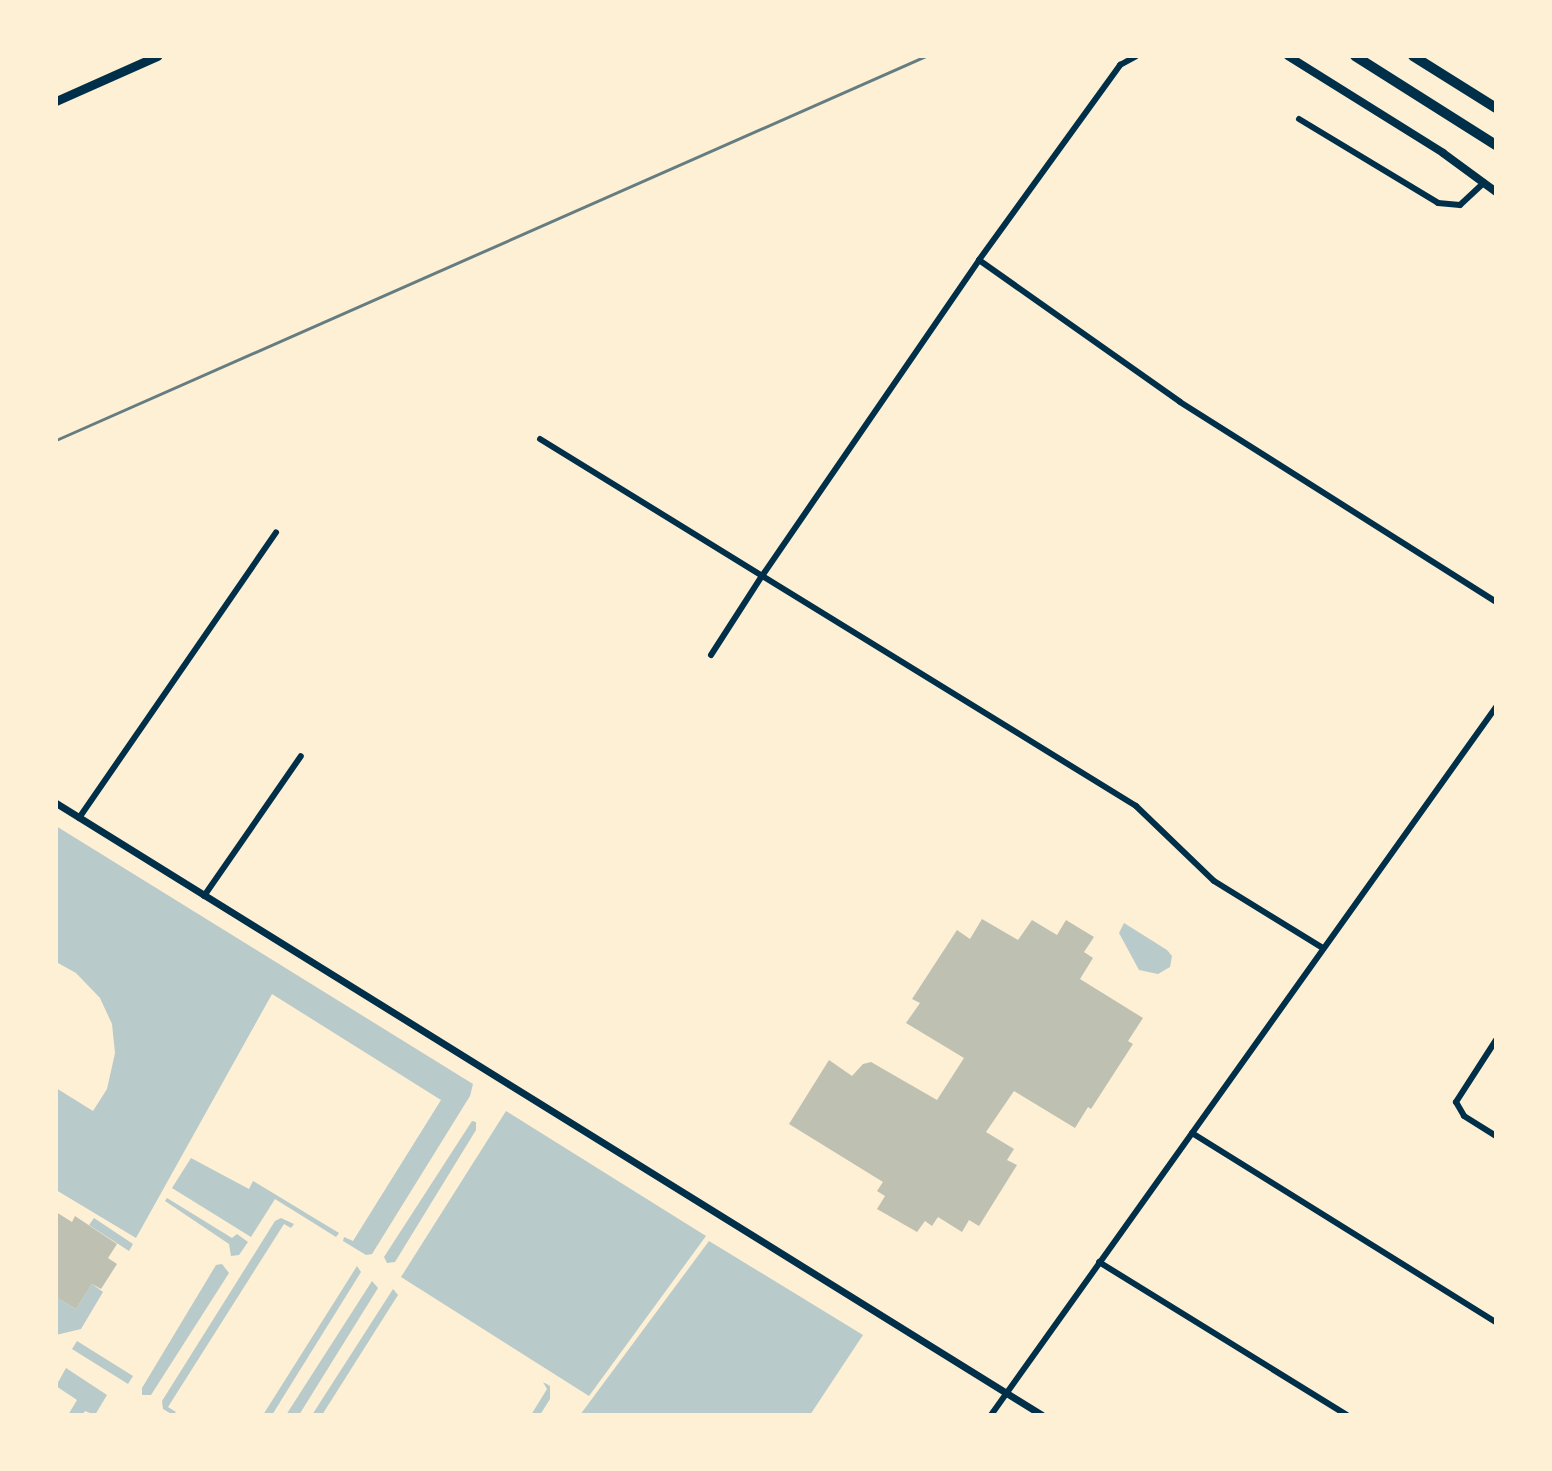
<!DOCTYPE html>
<style>
body{margin:0}
#map{position:relative;width:1552px;height:1471px;overflow:hidden;background:#fdf0d5;font-family:"Work Sans",sans-serif}
div>[style]{position:absolute}
.green>*{inset:0;background:#b9caca}
.building>*{inset:0;background:#bec0b2}
.minor>*{height:6px;margin:-3px;padding:0 3px;transform-origin:3px;border-radius:3px;background:#003049}
.tertiary>*{height:7px;margin:-3.5px;padding:0 3.5px;transform-origin:3.5px;border-radius:3.5px;background:#003049}
.secondary>*{height:8px;margin:-4px;padding:0 4px;transform-origin:4px;border-radius:4px;background:#003049}
.primary>*{height:9px;margin:-4.5px;padding:0 4.5px;transform-origin:4.5px;border-radius:4.5px;background:#003049}
.motorway>*{height:10px;margin:-5px;padding:0 5px;transform-origin:5px;border-radius:5px;background:#003049}
.rail>*{height:3px;margin:-1.5px;padding:0 1.5px;transform-origin:1.5px;border-radius:1.5px;background:#657d81}
span{translate:-50% -50%;white-space:nowrap;text-align:center;line-height:1.15;-webkit-text-stroke:6px #fdf0d5;paint-order:stroke}
.frame{position:absolute;inset:0;border:58px solid #fdf0d5;pointer-events:none}
</style>
<div id="map">
<div class="green">
<i style="clip-path:polygon(56px 826px,473px 1084px,470px 1096px,372px 1254px,366px 1255px,343px 1241px,344px 1237px,353px 1241px,441px 1100px,272px 994px,136px 1238px,56px 1190px,56px 1088px,93px 1111px,107px 1089px,115px 1053px,112px 1024px,100px 998px,76px 973px,58px 963px,56px 966px)"></i>
<i style="clip-path:polygon(1124px 923px,1167px 950px,1172px 956px,1170px 967px,1158px 974px,1139px 970px,1119px 933px)"></i>
<i style="clip-path:polygon(506px 1111px,706px 1236px,589px 1396px,401px 1277px)"></i>
<i style="clip-path:polygon(472px 1121px,476px 1122px,476px 1130px,395px 1262px,387px 1263px,384px 1257px)"></i>
<i style="clip-path:polygon(191px 1158px,249px 1189px,253px 1181px,339px 1233px,336px 1237px,275px 1199px,251px 1237px,172px 1188px)"></i>
<i style="clip-path:polygon(167px 1198px,232px 1238px,237px 1234px,248px 1242px,239px 1255px,231px 1256px,229px 1244px,165px 1201px)"></i>
<i style="clip-path:polygon(94px 1218px,133px 1244px,129px 1251px,89px 1225px)"></i>
<i style="clip-path:polygon(281px 1218px,294px 1224px,291px 1228px,284px 1224px,168px 1407px,176px 1412px,173px 1415px,163px 1409px,162px 1401px,275px 1221px)"></i>
<i style="clip-path:polygon(709px 1241px,863px 1335px,810px 1415px,580px 1415px)"></i>
<i style="clip-path:polygon(222px 1264px,229px 1273px,151px 1395px,142px 1395px,142px 1388px,216px 1265px)"></i>
<i style="clip-path:polygon(357px 1266px,361px 1272px,272px 1415px,263px 1415px)"></i>
<i style="clip-path:polygon(372px 1281px,378px 1288px,299px 1415px,286px 1415px)"></i>
<i style="clip-path:polygon(92px 1284px,103px 1292px,81px 1329px,56px 1335px,56px 1297px,76px 1309px)"></i>
<i style="clip-path:polygon(393px 1289px,398px 1295px,322px 1415px,312px 1415px)"></i>
<i style="clip-path:polygon(77px 1341px,133px 1376px,128px 1384px,72px 1349px)"></i>
<i style="clip-path:polygon(66px 1368px,107px 1395px,95px 1415px,85px 1411px,82px 1415px,68px 1415px,77px 1400px,56px 1386px)"></i>
<i style="clip-path:polygon(543px 1382px,550px 1386px,550px 1399px,540px 1415px,531px 1415px,547px 1389px)"></i>
</div>
<div class="building">
<i style="clip-path:polygon(982px 919px,1018px 940px,1032px 920px,1057px 935px,1066px 920px,1094px 937px,1084px 952px,1093px 958px,1080px 979px,1143px 1018px,1128px 1041px,1133px 1044px,1091px 1109px,1088px 1107px,1075px 1128px,1014px 1091px,986px 1132px,1014px 1149px,1007px 1160px,1017px 1165px,979px 1226px,969px 1220px,962px 1232px,938px 1217px,932px 1226px,925px 1221px,917px 1232px,877px 1209px,885px 1196px,877px 1191px,883px 1182px,789px 1124px,829px 1060px,852px 1076px,863px 1064px,871px 1062px,937px 1100px,964px 1058px,906px 1023px,920px 1003px,912px 999px,957px 930px,970px 939px)"></i>
<i style="clip-path:polygon(56px 1212px,72px 1222px,75px 1216px,117px 1244px,108px 1258px,117px 1264px,101px 1289px,92px 1284px,76px 1309px,56px 1297px)"></i>
</div>
<div class="minor">
<i style="left:1299px;top:119px;width:162px;rotate:31.1deg"></i>
<i style="left:1438px;top:203px;width:22px;rotate:5deg"></i>
<i style="left:1460px;top:205px;width:33px;rotate:-43deg"></i>
<i style="left:979px;top:260px;width:246px;rotate:35.2deg"></i>
<i style="left:1180px;top:402px;width:374px;rotate:32.3deg"></i>
<i style="left:540px;top:439px;width:700px;rotate:31.62deg"></i>
<i style="left:1136px;top:806px;width:108px;rotate:43.9deg"></i>
<i style="left:1214px;top:881px;width:128px;rotate:31.6deg"></i>
<i style="left:711px;top:655px;width:94px;rotate:-57.2deg"></i>
<i style="left:762px;top:576px;width:383px;rotate:-55.5deg"></i>
<i style="left:979px;top:260px;width:241px;rotate:-54.1deg"></i>
<i style="left:1120px;top:65px;width:18px;rotate:-29deg"></i>
<i style="left:79px;top:818px;width:347px;rotate:-55.4deg"></i>
<i style="left:204px;top:896px;width:170px;rotate:-55.3deg"></i>
<i style="left:1496px;top:1040px;width:74px;rotate:122.8deg"></i>
<i style="left:1456px;top:1102px;width:16px;rotate:60deg"></i>
<i style="left:1464px;top:1116px;width:38px;rotate:32deg"></i>
<i style="left:1192px;top:1133px;width:358px;rotate:31.9deg"></i>
<i style="left:1099px;top:1262px;width:291px;rotate:31.7deg"></i>
<i style="left:991px;top:1415px;width:870px;rotate:-54.5deg"></i>
</div>
<div class="tertiary">
<i style="left:56px;top:803px;width:1160px;rotate:31.83deg"></i>
</div>
<div class="secondary">
<i style="left:1288px;top:56px;width:183px;rotate:32deg"></i>
<i style="left:1443px;top:153px;width:66px;rotate:36.3deg"></i>
</div>
<div class="primary">
<i style="left:56px;top:101px;width:111px;rotate:-24deg"></i>
</div>
<div class="motorway">
<i style="left:1355px;top:56px;width:167px;rotate:32.3deg"></i>
<i style="left:1413px;top:56px;width:98px;rotate:32.1deg"></i>
</div>
<div class="rail">
<i style="left:56px;top:440px;width:951px;rotate:-23.82deg"></i>
</div>
<div class="frame"></div>
</div>
